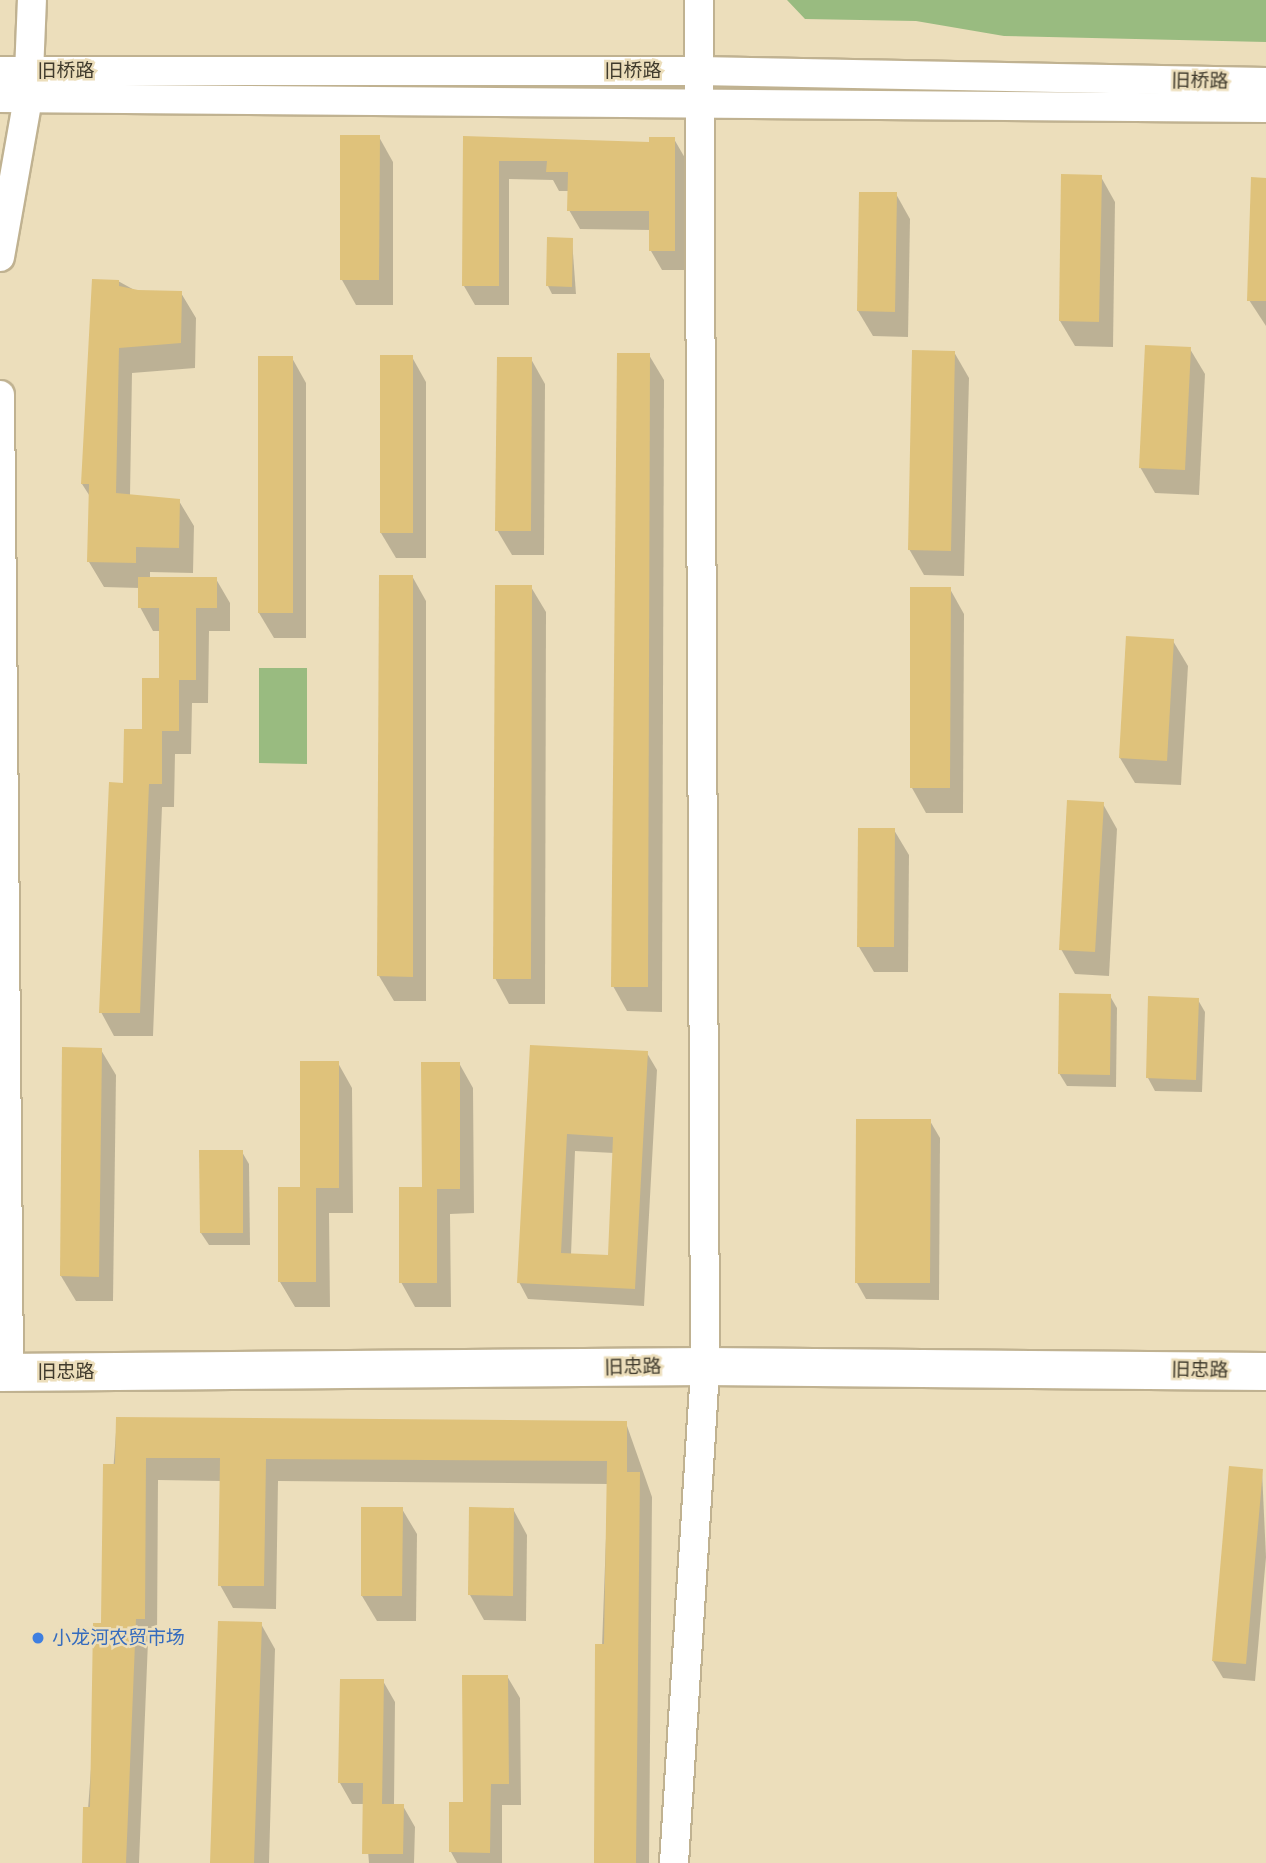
<!DOCTYPE html>
<meta charset="utf-8">
<style>
body{margin:0}
#map{position:relative;width:1266px;height:1863px;overflow:hidden;background:#ecdebb;font-family:Roboto,"Noto Sans SC",sans-serif}
div>[style]{position:absolute}
.green>*{inset:0;background:#99bb80}
.shadow>*{inset:0;background:#0003}
.building>*{inset:0;background:#dfc27b}
.roads{filter:drop-shadow(2px 0 #c0b291) drop-shadow(-2px 0 #c0b291) drop-shadow(0 2px #c0b291) drop-shadow(0 -2px #c0b291)}
.minor>*{height:28px;margin:-14px;padding:0 14px;transform-origin:14px;border-radius:14px;background:#fff}
.major>*{height:37px;margin:-18.5px;padding:0 18.5px;transform-origin:18.5px;border-radius:18.5px;background:#fff}
.dots>*{width:19px;height:19px;translate:-50% -50%;box-sizing:border-box;border:4px solid #ecdebb;border-radius:50%}
span{translate:-50% -50%;white-space:nowrap;text-align:center;line-height:1.15;-webkit-text-stroke:5px #ecdebb;paint-order:stroke}
.street-label{font-size:19px;color:#3f3a2c}
.shop-label{font-size:19px;color:#366cbe}
.left{translate:0 -50%;text-align:left}
</style>
<div id="map">
<div class="green">
<i style="clip-path:polygon(787px 0,1266px 0,1266px 42px,1004px 36px,916px 21px,805px 19px)"></i>
<i style="clip-path:polygon(259px 668px,307px 668px,307px 764px,259px 763px)"></i>
</div>
<div class="shadow">
<i style="clip-path:polygon(379px 137px,393px 162px,393px 305px,356px 305px,342px 280px)"></i>
<i style="clip-path:polygon(464px 138px,651px 144px,674px 139px,685px 158px,685px 270px,662px 270px,651px 251px,651px 230px,580px 229px,569px 210px,569px 191px,559px 191px,553px 180px,509px 179px,509px 305px,475px 305px,464px 286px)"></i>
<i style="clip-path:polygon(1101px 177px,1115px 202px,1113px 347px,1075px 346px,1060px 321px)"></i>
<i style="clip-path:polygon(1266px 180px,1266px 326px,1249px 300px)"></i>
<i style="clip-path:polygon(896px 194px,910px 219px,908px 337px,873px 336px,858px 311px)"></i>
<i style="clip-path:polygon(572px 240px,576px 294px,552px 294px,548px 286px)"></i>
<i style="clip-path:polygon(118px 281px,138px 292px,181px 293px,196px 318px,195px 368px,132px 373px,130px 496px,179px 501px,194px 526px,193px 573px,150px 572px,150px 579px,216px 579px,230px 603px,230px 631px,209px 631px,208px 703px,192px 703px,191px 754px,175px 754px,174px 807px,162px 807px,153px 1036px,114px 1036px,101px 1012px,125px 784px,160px 679px,161px 631px,153px 631px,140px 607px,140px 588px,104px 587px,89px 562px,91px 498px,82px 484px)"></i>
<i style="clip-path:polygon(1190px 349px,1205px 374px,1199px 495px,1155px 493px,1140px 467px)"></i>
<i style="clip-path:polygon(954px 352px,969px 378px,964px 576px,924px 575px,909px 549px)"></i>
<i style="clip-path:polygon(649px 355px,664px 380px,662px 1012px,627px 1011px,613px 986px)"></i>
<i style="clip-path:polygon(412px 357px,426px 382px,426px 558px,396px 558px,381px 533px)"></i>
<i style="clip-path:polygon(292px 358px,306px 383px,306px 638px,274px 638px,259px 613px)"></i>
<i style="clip-path:polygon(531px 359px,545px 384px,544px 555px,512px 555px,497px 530px)"></i>
<i style="clip-path:polygon(412px 576px,426px 601px,426px 1001px,394px 1001px,379px 976px)"></i>
<i style="clip-path:polygon(531px 587px,546px 612px,545px 1004px,509px 1004px,495px 978px)"></i>
<i style="clip-path:polygon(950px 589px,964px 614px,963px 813px,926px 813px,912px 788px)"></i>
<i style="clip-path:polygon(1173px 641px,1188px 666px,1181px 785px,1135px 783px,1120px 758px)"></i>
<i style="clip-path:polygon(1103px 804px,1117px 829px,1109px 976px,1075px 974px,1061px 949px)"></i>
<i style="clip-path:polygon(894px 830px,909px 855px,908px 972px,874px 972px,859px 947px)"></i>
<i style="clip-path:polygon(1110px 996px,1117px 1008px,1116px 1087px,1067px 1086px,1059px 1073px)"></i>
<i style="clip-path:polygon(1198px 1000px,1205px 1012px,1202px 1092px,1155px 1091px,1148px 1078px)"></i>
<i style="clip-path:polygon(evenodd,532px 1047px,647px 1053px,657px 1070px,644px 1306px,528px 1299px,519px 1282px,532px 1047px,575px 1151px,614px 1153px,609px 1257px,571px 1255px,575px 1151px)"></i>
<i style="clip-path:polygon(101px 1050px,116px 1075px,113px 1301px,76px 1301px,61px 1276px)"></i>
<i style="clip-path:polygon(338px 1063px,352px 1088px,353px 1213px,329px 1213px,330px 1307px,295px 1307px,280px 1282px)"></i>
<i style="clip-path:polygon(459px 1063px,473px 1088px,474px 1213px,450px 1214px,451px 1307px,415px 1307px,401px 1282px)"></i>
<i style="clip-path:polygon(930px 1121px,940px 1138px,939px 1300px,866px 1299px,857px 1283px)"></i>
<i style="clip-path:polygon(242px 1152px,249px 1164px,250px 1245px,209px 1245px,201px 1233px)"></i>
<i style="clip-path:polygon(117px 1419px,626px 1423px,652px 1497px,649px 1863px,594px 1863px,608px 1484px,278px 1481px,276px 1609px,233px 1608px,220px 1585px,221px 1481px,158px 1480px,157px 1641px,148px 1641px,139px 1863px,84px 1863px)"></i>
<i style="clip-path:polygon(1262px 1471px,1266px 1557px,1255px 1681px,1223px 1678px,1213px 1661px)"></i>
<i style="clip-path:polygon(402px 1509px,417px 1534px,416px 1621px,377px 1621px,362px 1596px)"></i>
<i style="clip-path:polygon(513px 1509px,527px 1535px,526px 1621px,484px 1620px,470px 1595px)"></i>
<i style="clip-path:polygon(261px 1624px,275px 1649px,269px 1863px,213px 1863px)"></i>
<i style="clip-path:polygon(507px 1676px,520px 1698px,521px 1805px,502px 1805px,502px 1863px,457px 1863px,451px 1852px)"></i>
<i style="clip-path:polygon(383px 1681px,395px 1702px,394px 1805px,403px 1806px,415px 1827px,414px 1863px,369px 1863px,364px 1804px,352px 1804px,340px 1783px)"></i>
</div>
<div class="building">
<i style="clip-path:polygon(340px 135px,380px 135px,379px 280px,340px 280px)"></i>
<i style="clip-path:polygon(463px 136px,649px 142px,649px 137px,675px 137px,675px 251px,649px 251px,649px 211px,567px 211px,568px 172px,546px 172px,547px 161px,499px 161px,499px 286px,462px 286px)"></i>
<i style="clip-path:polygon(1061px 174px,1102px 175px,1099px 322px,1059px 321px)"></i>
<i style="clip-path:polygon(1251px 177px,1266px 178px,1266px 301px,1247px 301px)"></i>
<i style="clip-path:polygon(859px 192px,897px 192px,895px 312px,857px 311px)"></i>
<i style="clip-path:polygon(547px 237px,573px 238px,572px 287px,546px 286px)"></i>
<i style="clip-path:polygon(92px 279px,119px 280px,119px 286px,138px 290px,182px 291px,181px 343px,119px 348px,116px 493px,180px 499px,179px 548px,136px 547px,136px 563px,87px 562px,89px 484px,81px 484px)"></i>
<i style="clip-path:polygon(1145px 345px,1191px 347px,1185px 470px,1139px 468px)"></i>
<i style="clip-path:polygon(912px 350px,955px 351px,951px 551px,908px 550px)"></i>
<i style="clip-path:polygon(617px 353px,650px 353px,648px 987px,611px 987px)"></i>
<i style="clip-path:polygon(380px 355px,413px 355px,413px 533px,380px 533px)"></i>
<i style="clip-path:polygon(258px 356px,293px 356px,293px 613px,258px 613px)"></i>
<i style="clip-path:polygon(497px 357px,532px 357px,531px 531px,495px 531px)"></i>
<i style="clip-path:polygon(379px 575px,413px 575px,413px 977px,377px 976px)"></i>
<i style="clip-path:polygon(138px 577px,217px 577px,217px 608px,196px 608px,196px 680px,179px 680px,179px 731px,162px 731px,162px 784px,149px 784px,140px 1013px,99px 1013px,109px 782px,123px 783px,124px 729px,142px 729px,142px 678px,159px 678px,159px 608px,138px 608px)"></i>
<i style="clip-path:polygon(495px 585px,532px 585px,531px 979px,493px 979px)"></i>
<i style="clip-path:polygon(910px 587px,951px 587px,950px 788px,910px 788px)"></i>
<i style="clip-path:polygon(1126px 636px,1174px 639px,1167px 761px,1119px 758px)"></i>
<i style="clip-path:polygon(1067px 800px,1104px 802px,1095px 952px,1059px 950px)"></i>
<i style="clip-path:polygon(858px 828px,895px 828px,894px 947px,857px 947px)"></i>
<i style="clip-path:polygon(1059px 993px,1111px 994px,1110px 1075px,1058px 1074px)"></i>
<i style="clip-path:polygon(1148px 996px,1199px 998px,1196px 1080px,1146px 1078px)"></i>
<i style="clip-path:polygon(evenodd,530px 1045px,648px 1051px,635px 1289px,517px 1283px,530px 1045px,567px 1134px,613px 1137px,608px 1255px,561px 1253px,567px 1134px)"></i>
<i style="clip-path:polygon(62px 1047px,102px 1048px,99px 1277px,60px 1276px)"></i>
<i style="clip-path:polygon(300px 1061px,339px 1061px,339px 1188px,316px 1188px,316px 1282px,278px 1282px,278px 1187px,300px 1187px)"></i>
<i style="clip-path:polygon(421px 1062px,460px 1062px,460px 1189px,437px 1189px,437px 1283px,399px 1283px,399px 1187px,422px 1187px)"></i>
<i style="clip-path:polygon(856px 1119px,931px 1119px,930px 1283px,855px 1283px)"></i>
<i style="clip-path:polygon(199px 1150px,243px 1150px,243px 1233px,200px 1233px)"></i>
<i style="clip-path:polygon(116px 1417px,627px 1421px,627px 1472px,640px 1472px,636px 1863px,594px 1863px,595px 1644px,604px 1644px,607px 1461px,266px 1459px,264px 1586px,218px 1586px,220px 1458px,146px 1458px,145px 1619px,136px 1619px,126px 1863px,82px 1863px,83px 1807px,90px 1807px,93px 1623px,101px 1623px,103px 1464px,115px 1464px)"></i>
<i style="clip-path:polygon(1229px 1466px,1263px 1469px,1246px 1664px,1212px 1661px)"></i>
<i style="clip-path:polygon(361px 1507px,403px 1507px,402px 1596px,361px 1596px)"></i>
<i style="clip-path:polygon(469px 1507px,514px 1508px,513px 1596px,468px 1595px)"></i>
<i style="clip-path:polygon(218px 1621px,262px 1622px,254px 1863px,210px 1863px)"></i>
<i style="clip-path:polygon(462px 1675px,508px 1675px,509px 1784px,491px 1784px,490px 1853px,449px 1852px,449px 1802px,463px 1802px)"></i>
<i style="clip-path:polygon(340px 1679px,384px 1679px,382px 1804px,404px 1804px,403px 1854px,362px 1854px,363px 1783px,338px 1783px)"></i>
</div>
<div class="roads">
<div class="minor">
<i style="left:0;top:71px;width:699px"></i>
<i style="left:699px;top:71px;width:567px;rotate:1.11deg"></i>
<i style="left:0;top:98px;width:1266px;rotate:0.45deg"></i>
<i style="left:0;top:257px;width:161px;rotate:-80deg"></i>
<i style="left:28px;top:98px;width:98px;rotate:-87.7deg"></i>
<i style="left:0;top:395px;width:977px;rotate:89.47deg"></i>
<i style="left:674px;top:1863px;width:498px;rotate:-86.4deg"></i>
<i style="left:705px;top:1366px;width:1366px;rotate:-90.25deg"></i>
</div>
<div class="major">
<i style="left:0;top:1372px;width:705px;rotate:-0.49deg"></i>
<i style="left:705px;top:1366px;width:561px;rotate:0.51deg"></i>
</div>
</div>
<div class="dots">
<i style="left:38px;top:1638px;background:#3f7fe0"></i>
</div>
<div class="street-label">
<span style="left:66px;top:71px">旧桥路</span>
<span style="left:633px;top:71px">旧桥路</span>
<span style="left:1200px;top:81px;rotate:1deg">旧桥路</span>
<span style="left:633px;top:1367px;rotate:-1deg">旧忠路</span>
<span style="left:1200px;top:1370px;rotate:1deg">旧忠路</span>
<span style="left:66px;top:1372px">旧忠路</span>
</div>
<div class="shop-label">
<span class="left" style="left:52px;top:1638px">小龙河农贸市场</span>
</div>
</div>
